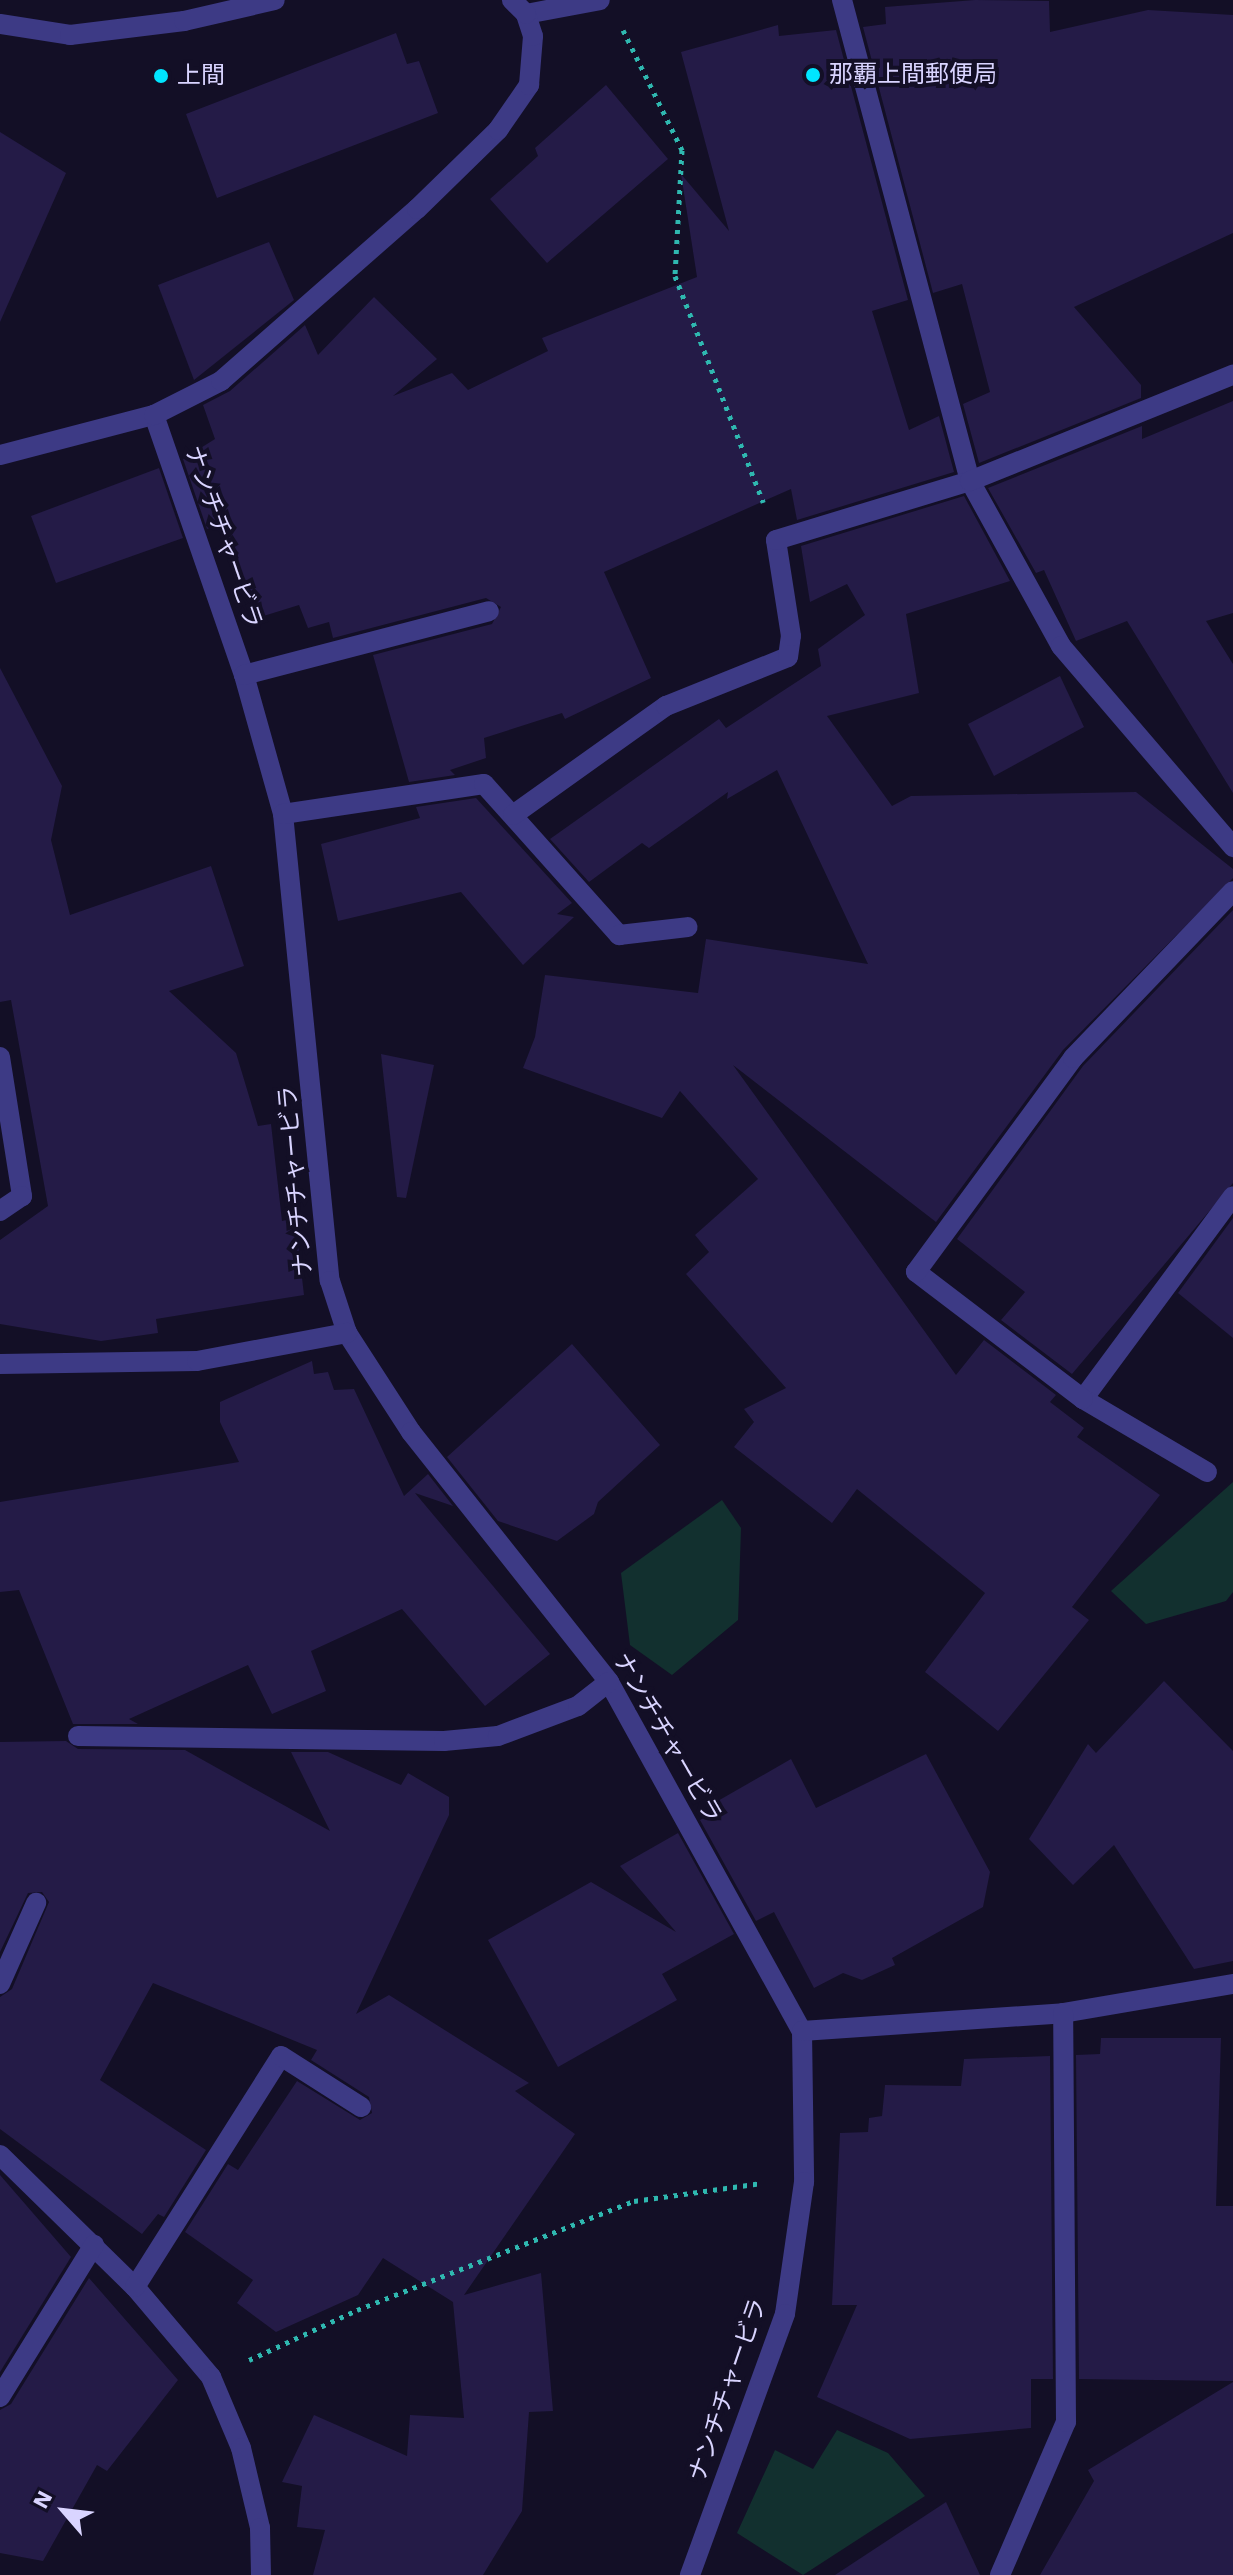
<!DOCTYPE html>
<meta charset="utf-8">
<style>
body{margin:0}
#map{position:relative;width:1233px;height:2575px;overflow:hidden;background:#130f26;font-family:"Work Sans","Noto Sans JP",sans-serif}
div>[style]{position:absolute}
.green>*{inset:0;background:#12302f}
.building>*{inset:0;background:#241b47}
.path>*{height:5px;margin-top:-2.5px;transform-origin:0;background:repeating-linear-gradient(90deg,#2fb8b0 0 4px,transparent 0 10px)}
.minor>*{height:20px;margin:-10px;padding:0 10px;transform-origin:10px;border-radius:10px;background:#3d3a85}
.dots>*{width:22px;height:22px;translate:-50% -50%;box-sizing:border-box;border:4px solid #130f26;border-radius:50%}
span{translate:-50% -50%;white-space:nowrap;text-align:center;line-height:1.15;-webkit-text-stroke:8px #130f26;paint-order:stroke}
.poi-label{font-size:24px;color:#d9d4ff}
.left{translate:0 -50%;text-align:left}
.street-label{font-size:24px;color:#d9d4ff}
.north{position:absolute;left:24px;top:2471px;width:80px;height:80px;-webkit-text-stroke:6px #130f26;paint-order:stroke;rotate:298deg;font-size:22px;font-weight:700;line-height:32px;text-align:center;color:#d9d4ff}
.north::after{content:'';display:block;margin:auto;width:28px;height:36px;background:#d9d4ff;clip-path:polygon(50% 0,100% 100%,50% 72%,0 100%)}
</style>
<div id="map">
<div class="green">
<i style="clip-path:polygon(1233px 1482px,1233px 1592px,1226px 1601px,1146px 1624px,1111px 1591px)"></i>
<i style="clip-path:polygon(722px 1500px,741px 1528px,738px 1620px,672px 1675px,630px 1645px,621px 1573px)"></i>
<i style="clip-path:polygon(837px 2430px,888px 2453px,925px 2496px,803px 2575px,737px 2533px,775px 2450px,813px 2469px)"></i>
</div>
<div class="building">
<i style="clip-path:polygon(975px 0,1049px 1px,1050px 32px,1148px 10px,1233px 15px,1233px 233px,1074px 307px,1141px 385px,1141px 398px,979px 463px,963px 404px,990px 392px,962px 284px,933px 293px,863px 27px,886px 24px,885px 7px)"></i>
<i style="clip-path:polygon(778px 25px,779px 36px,836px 30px,908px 300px,872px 311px,909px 430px,939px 416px,954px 472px,797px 520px,791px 489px,604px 572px,651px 678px,565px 719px,562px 713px,484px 738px,486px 758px,450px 770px,455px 775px,409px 782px,373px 655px,492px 624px,501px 607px,486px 598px,333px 638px,329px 622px,308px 628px,299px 605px,257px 618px,224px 523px,207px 529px,183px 459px,215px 439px,203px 405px,230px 391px,305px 325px,318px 355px,374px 297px,437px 359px,393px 396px,452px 373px,468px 390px,548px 351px,542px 338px,697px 277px,681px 174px,729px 231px,681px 52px)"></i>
<i style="clip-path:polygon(396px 33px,407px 64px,419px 61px,438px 113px,217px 198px,186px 114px)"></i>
<i style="clip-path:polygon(606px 85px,668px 159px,547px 263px,490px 199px,538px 156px,535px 148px)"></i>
<i style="clip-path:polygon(0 132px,66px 173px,0 322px)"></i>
<i style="clip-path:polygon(269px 242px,294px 300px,194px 380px,158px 285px)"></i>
<i style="clip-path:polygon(1233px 401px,1233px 613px,1206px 621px,1233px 664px,1233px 793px,1127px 621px,1076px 641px,1044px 570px,1036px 573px,988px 488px,1142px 426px,1142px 439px)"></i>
<i style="clip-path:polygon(159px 468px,183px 538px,56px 583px,31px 516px)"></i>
<i style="clip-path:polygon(964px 496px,1010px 581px,906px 614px,919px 693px,827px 716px,892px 806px,911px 796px,1136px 792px,1233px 869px,1233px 878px,1063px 1050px,936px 1222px,733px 1065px,956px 1375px,984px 1340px,1056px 1395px,1050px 1402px,1084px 1428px,1077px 1437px,1160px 1495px,1072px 1607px,1089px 1620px,998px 1731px,925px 1672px,985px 1593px,857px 1489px,832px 1523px,734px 1447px,754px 1422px,744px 1409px,786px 1388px,686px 1274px,709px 1252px,695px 1235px,758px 1179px,680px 1091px,662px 1118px,523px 1068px,535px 1037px,545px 975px,698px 993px,706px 939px,868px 964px,777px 770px,727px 799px,728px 792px,649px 848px,642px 843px,589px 882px,550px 839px,719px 719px,726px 728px,821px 666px,818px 649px,865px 615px,847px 584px,810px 602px,801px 546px)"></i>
<i style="clip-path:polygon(0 668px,62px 786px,51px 840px,70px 915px,211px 866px,244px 966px,169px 991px,236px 1053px,258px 1126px,271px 1124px,282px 1221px,295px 1218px,304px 1295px,156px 1319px,158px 1333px,101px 1341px,0 1324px,0 1240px,48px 1206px,11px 1000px,0 1002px)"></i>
<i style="clip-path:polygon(1060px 676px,1084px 727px,994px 776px,968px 724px)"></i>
<i style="clip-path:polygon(476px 798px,572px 903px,557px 914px,574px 917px,523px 965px,461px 892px,338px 921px,321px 844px,420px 818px,416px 807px)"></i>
<i style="clip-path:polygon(1233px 910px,1233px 1183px,1072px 1374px,1001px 1320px,1025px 1292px,957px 1239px,1083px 1066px)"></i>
<i style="clip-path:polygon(381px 1054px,434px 1065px,406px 1198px,397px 1197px)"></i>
<i style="clip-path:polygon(1233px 1218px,1233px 1338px,1178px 1293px)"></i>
<i style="clip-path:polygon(572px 1344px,660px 1445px,598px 1502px,594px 1514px,557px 1541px,498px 1521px,447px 1457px)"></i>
<i style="clip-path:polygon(312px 1361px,314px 1374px,328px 1372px,334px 1390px,354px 1389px,404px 1496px,428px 1474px,453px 1506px,415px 1493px,550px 1654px,485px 1706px,402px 1609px,311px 1651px,326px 1691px,272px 1714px,248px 1665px,129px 1719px,138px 1724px,73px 1724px,19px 1590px,0 1592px,0 1502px,239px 1462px,220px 1422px,220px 1402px)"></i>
<i style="clip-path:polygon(1164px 1681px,1233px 1751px,1233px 1961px,1194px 1969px,1114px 1845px,1073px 1885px,1029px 1839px,1088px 1744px,1096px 1753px)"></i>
<i style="clip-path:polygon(66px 1741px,78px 1749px,185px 1750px,330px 1831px,291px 1752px,328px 1752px,401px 1785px,408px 1773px,449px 1797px,449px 1815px,356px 2014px,389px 1995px,529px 2083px,515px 2091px,575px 2134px,464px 2295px,541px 2273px,553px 2411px,529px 2412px,522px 2511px,483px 2575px,313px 2575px,325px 2530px,297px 2527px,302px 2486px,282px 2482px,314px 2415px,407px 2456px,410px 2415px,464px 2418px,453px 2302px,383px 2258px,358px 2295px,276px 2332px,237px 2303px,253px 2280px,185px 2232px,228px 2164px,238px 2170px,297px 2081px,360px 2120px,372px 2113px,369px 2097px,311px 2060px,317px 2050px,153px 1983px,100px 2080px,206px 2150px,164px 2217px,158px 2214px,142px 2234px,0 2129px,0 1997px,12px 1989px,49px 1902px,42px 1892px,28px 1893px,0 1952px,0 1742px)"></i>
<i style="clip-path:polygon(926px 1754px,990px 1872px,983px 1907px,892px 1958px,895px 1965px,862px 1980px,843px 1973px,814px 1988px,774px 1912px,756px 1921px,700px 1820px,720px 1809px,716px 1802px,791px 1759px,816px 1808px)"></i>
<i style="clip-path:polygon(678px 1833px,734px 1934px,662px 1974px,677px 2000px,558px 2067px,488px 1940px,591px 1882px,676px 1932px,620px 1866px)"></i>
<i style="clip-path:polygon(1101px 2038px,1221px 2038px,1216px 2206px,1233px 2206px,1233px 2381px,1079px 2379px,1076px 2055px,1100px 2054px)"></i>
<i style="clip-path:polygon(1050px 2056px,1053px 2379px,1031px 2379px,1031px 2428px,910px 2439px,817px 2397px,857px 2305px,832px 2305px,840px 2133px,868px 2132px,869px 2118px,882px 2116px,885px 2085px,961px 2086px,964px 2059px)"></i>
<i style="clip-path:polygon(0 2175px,71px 2257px,0 2372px)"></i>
<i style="clip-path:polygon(89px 2278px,178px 2380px,107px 2471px,97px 2465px,43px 2561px,0 2553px,0 2410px,11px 2404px)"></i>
<i style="clip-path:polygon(1233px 2382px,1233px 2575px,1040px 2575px,1094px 2481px,1088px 2470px)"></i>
<i style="clip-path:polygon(946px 2502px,980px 2575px,835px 2575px)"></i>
</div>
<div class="path">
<i style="left:623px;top:30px;width:134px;rotate:63.8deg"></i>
<i style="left:682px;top:150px;width:126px;rotate:93.2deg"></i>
<i style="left:675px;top:276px;width:243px;rotate:68.7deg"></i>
<i style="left:249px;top:2360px;width:119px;rotate:-24.8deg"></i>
<i style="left:357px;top:2310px;width:298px;rotate:-21.5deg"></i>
<i style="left:634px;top:2201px;width:129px;rotate:-8deg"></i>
</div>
<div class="minor">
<i style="left:842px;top:0;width:498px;rotate:75.1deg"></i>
<i style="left:970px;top:481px;width:188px;rotate:61.1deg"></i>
<i style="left:1061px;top:646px;width:265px;rotate:49.4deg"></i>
<i style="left:526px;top:14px;width:75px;rotate:-10.7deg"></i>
<i style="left:0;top:24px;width:71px;rotate:8.9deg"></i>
<i style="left:70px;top:35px;width:115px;rotate:-7deg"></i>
<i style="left:184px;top:21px;width:93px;rotate:-13deg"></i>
<i style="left:154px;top:415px;width:275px;rotate:70.9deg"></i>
<i style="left:244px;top:675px;width:144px;rotate:74.3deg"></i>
<i style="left:283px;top:814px;width:469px;rotate:84.3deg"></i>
<i style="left:330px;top:1281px;width:55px;rotate:71.9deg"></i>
<i style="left:347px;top:1333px;width:118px;rotate:57.1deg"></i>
<i style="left:411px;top:1432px;width:319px;rotate:51.6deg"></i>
<i style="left:609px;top:1682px;width:399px;rotate:61.1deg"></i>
<i style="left:802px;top:2031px;width:151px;rotate:89.2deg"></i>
<i style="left:804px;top:2182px;width:133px;rotate:98.2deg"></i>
<i style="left:785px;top:2314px;width:278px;rotate:110deg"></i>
<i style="left:0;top:455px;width:159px;rotate:-14.6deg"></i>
<i style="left:154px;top:415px;width:75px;rotate:-26.9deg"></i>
<i style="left:221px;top:381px;width:261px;rotate:-41.3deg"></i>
<i style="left:417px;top:209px;width:113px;rotate:-44.3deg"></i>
<i style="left:498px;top:130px;width:55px;rotate:-55.4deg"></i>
<i style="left:529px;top:85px;width:49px;rotate:-85.3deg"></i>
<i style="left:533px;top:36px;width:23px;rotate:-108deg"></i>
<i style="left:526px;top:14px;width:20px;rotate:-135deg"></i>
<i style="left:244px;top:675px;width:253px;rotate:-14.6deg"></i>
<i style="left:283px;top:814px;width:203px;rotate:-8.5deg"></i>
<i style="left:484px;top:784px;width:203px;rotate:48.2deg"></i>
<i style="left:619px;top:935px;width:69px;rotate:-6.6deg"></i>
<i style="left:513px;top:815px;width:188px;rotate:-35.5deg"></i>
<i style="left:666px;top:706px;width:131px;rotate:-21.9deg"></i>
<i style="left:788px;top:657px;width:21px;rotate:-82deg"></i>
<i style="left:791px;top:636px;width:97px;rotate:-98.9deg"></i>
<i style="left:776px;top:540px;width:203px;rotate:-16.9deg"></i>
<i style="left:970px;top:481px;width:284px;rotate:-22deg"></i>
<i style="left:0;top:1057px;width:141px;rotate:81deg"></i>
<i style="left:22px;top:1196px;width:27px;rotate:146deg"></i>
<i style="left:0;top:1364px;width:197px;rotate:-0.9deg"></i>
<i style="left:197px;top:1361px;width:153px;rotate:-10.6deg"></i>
<i style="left:1083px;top:1399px;width:252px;rotate:-53.5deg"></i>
<i style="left:1207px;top:1472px;width:144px;rotate:-149.5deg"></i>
<i style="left:1083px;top:1399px;width:210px;rotate:-142.7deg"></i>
<i style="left:916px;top:1272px;width:265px;rotate:-53.7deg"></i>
<i style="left:1073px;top:1058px;width:231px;rotate:-46.2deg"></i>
<i style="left:78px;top:1736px;width:366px;rotate:0.8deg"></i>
<i style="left:444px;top:1741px;width:54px;rotate:-5.3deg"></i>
<i style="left:498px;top:1736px;width:85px;rotate:-20.6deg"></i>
<i style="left:578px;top:1706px;width:39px;rotate:-38deg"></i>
<i style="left:0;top:1984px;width:89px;rotate:-66deg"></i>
<i style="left:802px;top:2031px;width:262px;rotate:-3.9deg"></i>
<i style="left:1063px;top:2013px;width:172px;rotate:-9.7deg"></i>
<i style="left:0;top:2155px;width:189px;rotate:44.4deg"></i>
<i style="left:135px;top:2287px;width:118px;rotate:49.8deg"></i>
<i style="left:211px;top:2377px;width:77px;rotate:67.1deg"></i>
<i style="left:241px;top:2448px;width:82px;rotate:76.6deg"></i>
<i style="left:260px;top:2528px;width:47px;rotate:88.8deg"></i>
<i style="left:135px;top:2287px;width:273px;rotate:-57.7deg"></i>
<i style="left:281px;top:2056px;width:95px;rotate:32.5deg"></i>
<i style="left:0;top:2397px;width:179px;rotate:-58.3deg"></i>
<i style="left:1000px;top:2575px;width:167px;rotate:-66.7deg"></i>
<i style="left:1066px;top:2422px;width:409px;rotate:-90.4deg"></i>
</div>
<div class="dots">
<i style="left:813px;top:75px;background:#00e5ff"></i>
<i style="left:161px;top:76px;background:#00e5ff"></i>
</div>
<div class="poi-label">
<span class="left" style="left:829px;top:75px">那覇上間郵便局</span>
<span class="left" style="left:177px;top:76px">上間</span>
</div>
<div class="street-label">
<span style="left:223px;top:537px;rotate:71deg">ナンチチャービラ</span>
<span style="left:296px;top:1181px;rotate:-95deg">ナンチチャービラ</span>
<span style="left:667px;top:1738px;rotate:60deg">ナンチチャービラ</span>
<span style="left:728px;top:2390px;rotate:-71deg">ナンチチャービラ</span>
</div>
<div class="north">N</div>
</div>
